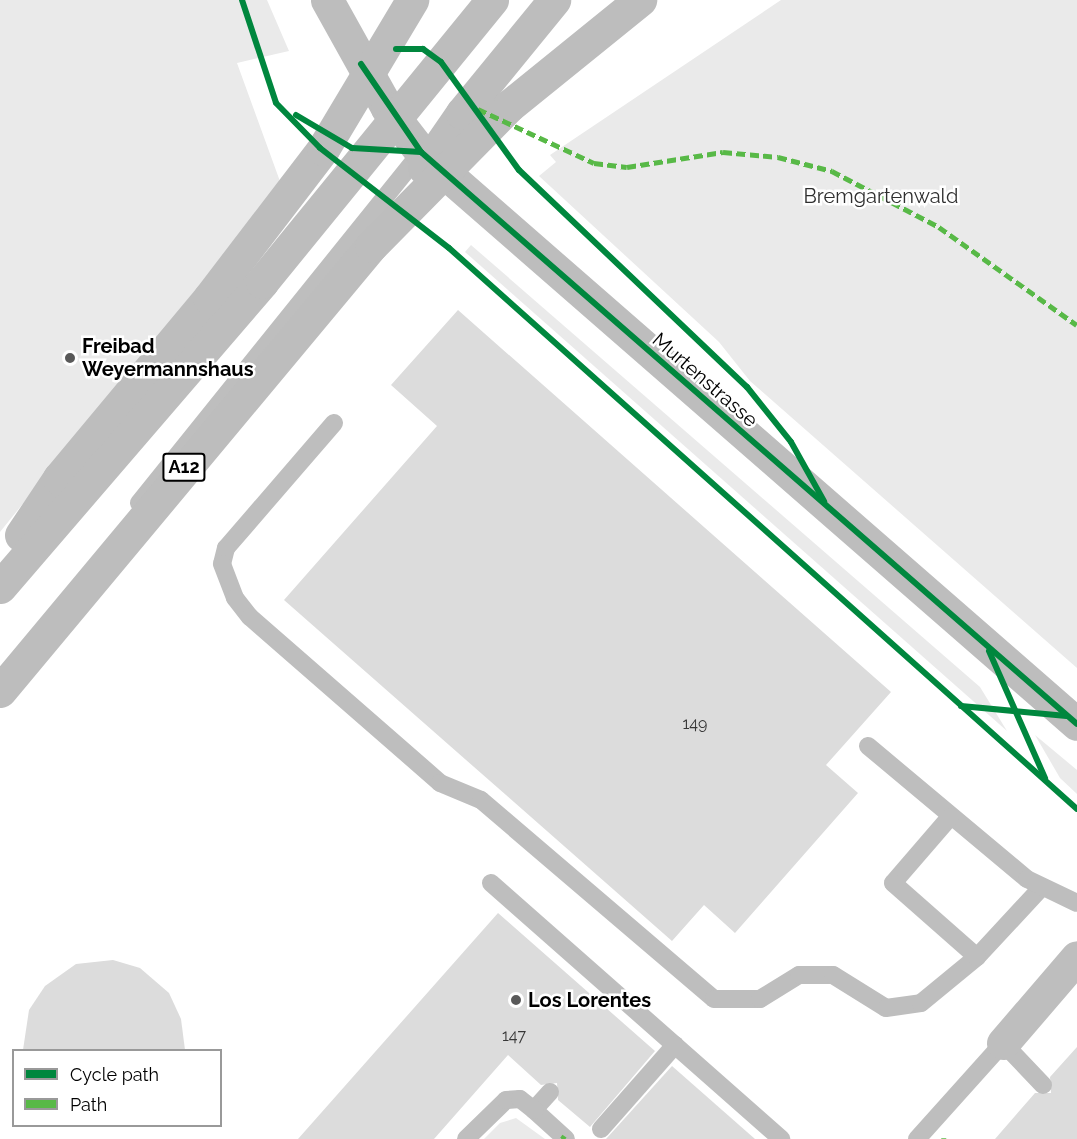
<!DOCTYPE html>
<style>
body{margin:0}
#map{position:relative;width:1077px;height:1139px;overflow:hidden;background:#fff;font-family:Raleway,sans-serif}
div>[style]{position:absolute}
.green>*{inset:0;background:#eaeaea}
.building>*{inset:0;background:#dcdcdc}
.service>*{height:18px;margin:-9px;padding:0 9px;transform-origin:9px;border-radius:9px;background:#bebebe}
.minor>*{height:33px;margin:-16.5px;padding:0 16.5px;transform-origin:16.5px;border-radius:16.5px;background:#bebebe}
.primary>*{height:33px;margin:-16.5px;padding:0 16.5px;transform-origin:16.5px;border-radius:16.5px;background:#bdbdbd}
.motorway>*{height:33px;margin:-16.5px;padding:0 16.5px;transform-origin:16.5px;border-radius:16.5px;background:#bdbdbd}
.quiet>*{height:4.5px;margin-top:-2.25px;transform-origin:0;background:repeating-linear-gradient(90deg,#58b947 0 9px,transparent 0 13.5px)}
.cycleway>*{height:6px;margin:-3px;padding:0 3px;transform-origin:3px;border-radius:3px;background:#00873e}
.dots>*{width:16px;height:16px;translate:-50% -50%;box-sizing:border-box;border:3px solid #fff;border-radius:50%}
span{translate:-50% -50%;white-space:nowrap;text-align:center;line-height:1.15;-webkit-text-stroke:5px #fff;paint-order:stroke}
.number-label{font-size:16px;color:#373737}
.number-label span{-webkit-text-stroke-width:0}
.shield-label span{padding:2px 4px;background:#fff;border:2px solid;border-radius:4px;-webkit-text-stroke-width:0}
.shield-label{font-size:18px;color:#000;font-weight:700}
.park-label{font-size:20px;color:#2f2f2f}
.poi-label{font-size:20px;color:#000;font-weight:700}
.left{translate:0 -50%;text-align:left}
.street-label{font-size:20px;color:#000}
.legend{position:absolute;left:12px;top:1049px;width:210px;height:78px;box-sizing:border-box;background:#fff;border:2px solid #999;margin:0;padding:8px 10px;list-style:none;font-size:18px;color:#000}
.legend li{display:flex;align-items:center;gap:12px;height:30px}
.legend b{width:30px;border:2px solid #999}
</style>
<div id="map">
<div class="green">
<i style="clip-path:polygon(0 0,267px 0,289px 51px,237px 63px,281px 184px,0 532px)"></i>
<i style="clip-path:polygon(781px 0,1077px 0,1077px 668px,750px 381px,719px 342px,539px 176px,556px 162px,550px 155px)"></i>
<i style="clip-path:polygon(471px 245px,980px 687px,1007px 731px,465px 252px)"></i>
<i style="clip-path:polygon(1035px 735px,1077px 770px,1077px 794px,1060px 778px)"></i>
<i style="clip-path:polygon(516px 1118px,545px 1139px,484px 1139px,500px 1123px)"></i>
</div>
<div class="building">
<i style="clip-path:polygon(458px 310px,891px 692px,826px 765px,858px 793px,735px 933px,704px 905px,672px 941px,284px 600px,437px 426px,391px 385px)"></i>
<i style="clip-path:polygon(498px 913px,655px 1051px,590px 1127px,558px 1100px,557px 1083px,541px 1085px,508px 1055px,434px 1139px,298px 1139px)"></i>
<i style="clip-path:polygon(113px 960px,140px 968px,169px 993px,181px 1019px,185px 1050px,23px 1050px,29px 1010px,45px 986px,76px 964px)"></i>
<i style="clip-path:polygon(1077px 1047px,1077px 1139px,995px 1139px,1035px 1093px,1051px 1093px,1050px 1077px)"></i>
<i style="clip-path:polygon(672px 1066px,755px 1139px,606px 1139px)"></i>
</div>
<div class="service">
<i style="left:334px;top:423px;width:165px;rotate:130.8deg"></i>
<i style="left:226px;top:548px;width:16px;rotate:104deg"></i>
<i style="left:222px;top:564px;width:36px;rotate:69deg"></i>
<i style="left:235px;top:598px;width:24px;rotate:52deg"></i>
<i style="left:250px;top:617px;width:252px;rotate:41.1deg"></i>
<i style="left:440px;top:783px;width:44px;rotate:22.5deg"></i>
<i style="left:481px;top:800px;width:306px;rotate:40.5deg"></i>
<i style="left:714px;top:999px;width:46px"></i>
<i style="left:760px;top:999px;width:46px;rotate:-31.6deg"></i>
<i style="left:799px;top:975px;width:34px"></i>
<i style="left:833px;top:975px;width:62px;rotate:31.9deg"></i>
<i style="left:886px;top:1008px;width:35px;rotate:-8deg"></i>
<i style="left:921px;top:1003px;width:72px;rotate:-39.4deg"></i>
<i style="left:977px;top:957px;width:94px;rotate:-47.2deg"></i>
<i style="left:139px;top:503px;width:450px;rotate:-51.2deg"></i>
<i style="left:868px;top:746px;width:207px;rotate:39.9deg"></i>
<i style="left:1027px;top:879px;width:55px;rotate:25.6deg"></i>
<i style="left:950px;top:817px;width:87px;rotate:130.8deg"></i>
<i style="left:893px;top:883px;width:112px;rotate:41.4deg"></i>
<i style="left:491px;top:883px;width:387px;rotate:41.4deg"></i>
<i style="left:550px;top:1092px;width:24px;rotate:132deg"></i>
<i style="left:534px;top:1110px;width:43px;rotate:42.2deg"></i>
<i style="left:601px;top:1129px;width:112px;rotate:-48.6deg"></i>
<i style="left:466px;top:1139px;width:56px;rotate:-44.3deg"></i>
<i style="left:506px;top:1100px;width:14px;rotate:-4deg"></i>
<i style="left:520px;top:1099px;width:18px;rotate:38deg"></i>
<i style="left:917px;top:1139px;width:129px;rotate:-48.1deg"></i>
<i style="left:1003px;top:1043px;width:58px;rotate:46.4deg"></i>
</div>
<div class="minor">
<i style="left:1003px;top:1043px;width:113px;rotate:-49.3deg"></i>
</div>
<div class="primary">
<i style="left:327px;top:0;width:124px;rotate:60.9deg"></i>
<i style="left:387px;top:108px;width:56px;rotate:52.3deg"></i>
<i style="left:421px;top:152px;width:870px;rotate:41.09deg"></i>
</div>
<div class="motorway">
<i style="left:424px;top:168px;width:67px;rotate:-55.4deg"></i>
<i style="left:462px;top:113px;width:146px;rotate:-50.8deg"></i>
<i style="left:21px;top:535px;width:69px;rotate:-56.3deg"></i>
<i style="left:59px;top:478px;width:234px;rotate:-50.2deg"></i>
<i style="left:209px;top:298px;width:188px;rotate:-52.6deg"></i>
<i style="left:323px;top:149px;width:174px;rotate:-59.1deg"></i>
<i style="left:0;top:587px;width:402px;rotate:-49.3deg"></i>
<i style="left:262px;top:282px;width:364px;rotate:-50.8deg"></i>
<i style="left:0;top:691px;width:579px;rotate:-50.18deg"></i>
<i style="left:371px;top:246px;width:197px;rotate:-45.4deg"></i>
<i style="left:509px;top:106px;width:169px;rotate:-39deg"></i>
</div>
<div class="quiet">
<i style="left:478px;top:109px;width:128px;rotate:25deg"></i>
<i style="left:594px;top:163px;width:33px;rotate:7deg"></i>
<i style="left:627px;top:167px;width:97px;rotate:-8.9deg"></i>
<i style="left:723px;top:152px;width:55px;rotate:5.2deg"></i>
<i style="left:778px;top:157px;width:56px;rotate:14.5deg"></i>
<i style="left:832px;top:171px;width:121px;rotate:27.6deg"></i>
<i style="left:939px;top:227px;width:169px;rotate:35.4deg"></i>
<i style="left:944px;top:1138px;width:1px;rotate:90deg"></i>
<i style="left:562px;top:1139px;width:4px;rotate:-56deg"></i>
</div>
<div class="cycleway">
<i style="left:242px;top:0;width:108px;rotate:71.7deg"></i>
<i style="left:276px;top:103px;width:63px;rotate:45.6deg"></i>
<i style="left:320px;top:148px;width:163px;rotate:37.8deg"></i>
<i style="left:449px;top:248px;width:842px;rotate:41.77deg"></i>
<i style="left:396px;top:49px;width:27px"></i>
<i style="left:423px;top:49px;width:22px;rotate:36deg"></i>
<i style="left:441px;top:62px;width:133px;rotate:54.2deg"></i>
<i style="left:519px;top:170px;width:315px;rotate:43.6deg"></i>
<i style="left:747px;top:387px;width:70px;rotate:51.3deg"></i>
<i style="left:791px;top:442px;width:68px;rotate:60.8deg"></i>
<i style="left:361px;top:64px;width:107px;rotate:55.7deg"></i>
<i style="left:421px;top:152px;width:870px;rotate:41.09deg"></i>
<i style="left:296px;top:115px;width:65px;rotate:30.5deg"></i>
<i style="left:352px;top:148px;width:69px;rotate:3.3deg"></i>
<i style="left:989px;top:651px;width:139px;rotate:66.2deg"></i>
<i style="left:961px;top:706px;width:106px;rotate:5.4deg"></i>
</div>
<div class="dots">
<i style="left:70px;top:358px;background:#595959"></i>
<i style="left:516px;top:1000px;background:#595959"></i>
</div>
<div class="number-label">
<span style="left:695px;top:724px">149</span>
<span style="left:514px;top:1036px">147</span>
</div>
<div class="shield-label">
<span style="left:184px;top:467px">A12</span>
</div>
<div class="park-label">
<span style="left:881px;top:196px">Bremgartenwald</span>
</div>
<div class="poi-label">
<span class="left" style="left:82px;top:358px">Freibad<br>Weyermannshaus</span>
<span class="left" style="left:528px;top:1000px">Los Lorentes</span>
</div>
<div class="street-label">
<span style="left:705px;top:380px;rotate:41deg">Murtenstrasse</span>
</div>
<ul class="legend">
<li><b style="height:8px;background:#00873e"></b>Cycle path</li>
<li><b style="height:8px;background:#58b947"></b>Path</li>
</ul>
</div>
